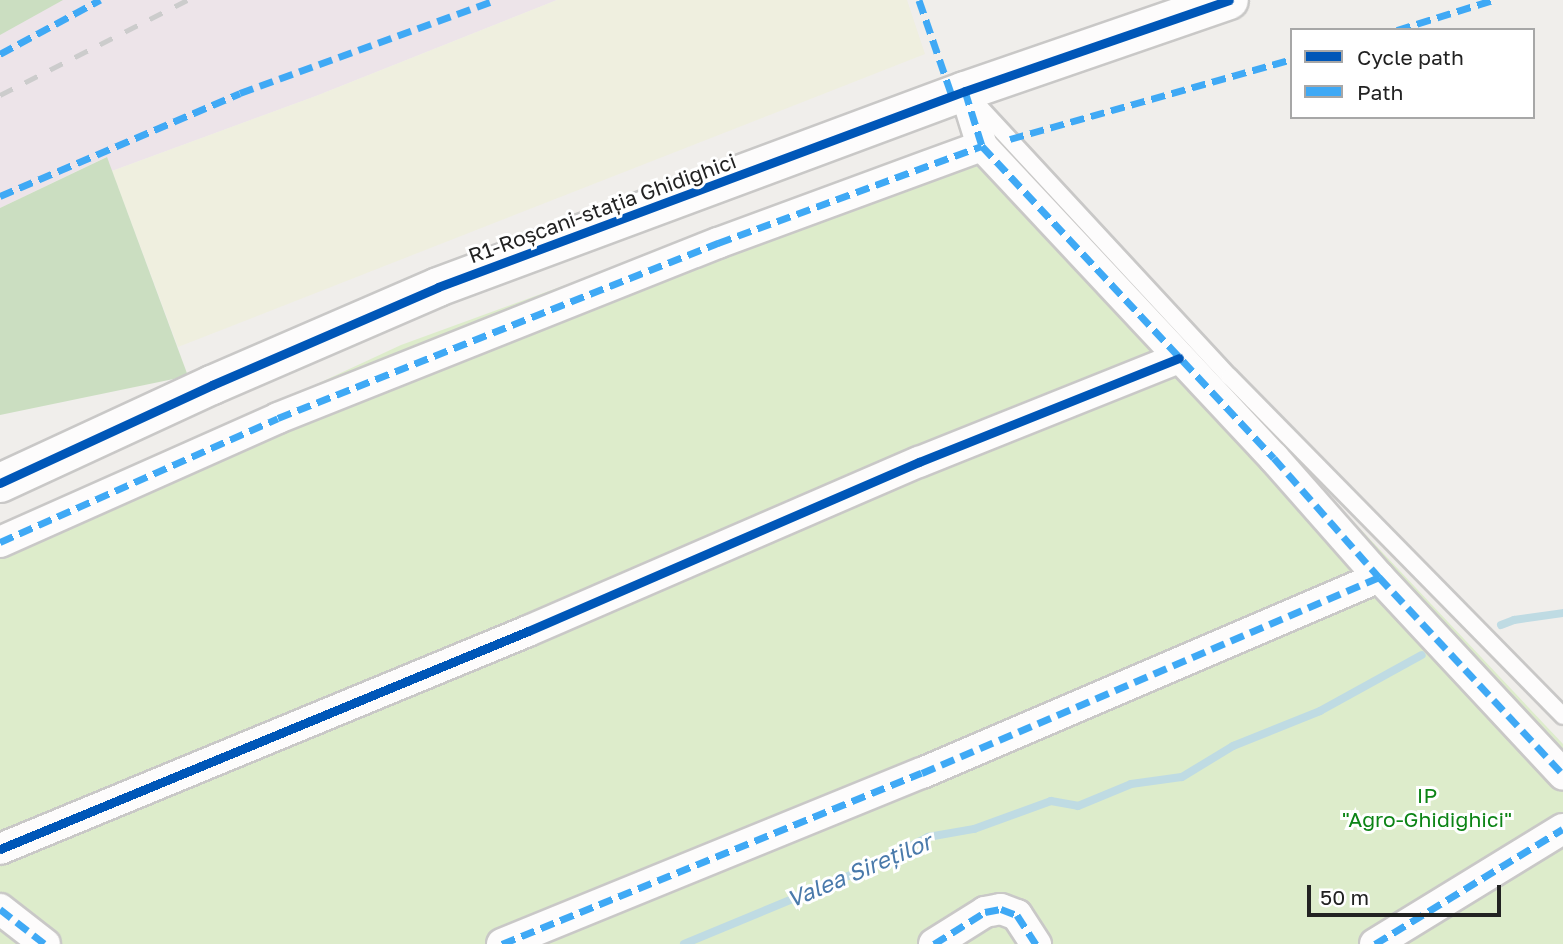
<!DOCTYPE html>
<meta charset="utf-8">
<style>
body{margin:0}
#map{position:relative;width:1563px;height:944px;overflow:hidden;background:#f0eeeb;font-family:"Golos Text",sans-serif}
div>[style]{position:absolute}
.industrial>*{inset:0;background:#ede4e9}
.farmland>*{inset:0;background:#efefdf}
.grass>*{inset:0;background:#ddeccb}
.forest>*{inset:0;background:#cbdec1}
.stream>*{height:8px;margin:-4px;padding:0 4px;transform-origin:4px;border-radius:4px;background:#bfdbe3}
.roads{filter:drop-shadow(2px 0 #c9c8c7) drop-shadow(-2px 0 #c9c8c7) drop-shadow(0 2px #c9c8c7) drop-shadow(0 -2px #c9c8c7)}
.service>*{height:16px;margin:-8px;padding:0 8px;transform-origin:8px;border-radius:8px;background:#fdfcfc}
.minor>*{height:30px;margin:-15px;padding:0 15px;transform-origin:15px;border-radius:15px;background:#fdfcfc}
.tertiary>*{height:38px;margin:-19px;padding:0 19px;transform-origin:19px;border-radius:19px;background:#fdfcfc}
.rail>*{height:5px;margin-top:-2.5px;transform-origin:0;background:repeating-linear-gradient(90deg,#ccc 0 14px,transparent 0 28px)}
.quiet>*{height:7px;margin-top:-3.5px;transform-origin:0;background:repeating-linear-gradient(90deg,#3fa9f5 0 14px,transparent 0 21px)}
.cycleway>*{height:9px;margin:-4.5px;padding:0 4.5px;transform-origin:4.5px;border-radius:4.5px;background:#0057b8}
span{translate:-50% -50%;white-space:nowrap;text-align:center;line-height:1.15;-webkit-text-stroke:6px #fff;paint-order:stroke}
.street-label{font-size:21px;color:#222}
.park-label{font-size:21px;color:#0c8416}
.water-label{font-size:23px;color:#4a7aab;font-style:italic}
.legend{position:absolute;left:1290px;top:28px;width:245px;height:91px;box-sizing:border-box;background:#fff;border:2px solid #a7a7a7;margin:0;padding:9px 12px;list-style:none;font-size:21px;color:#222}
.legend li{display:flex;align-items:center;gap:14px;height:35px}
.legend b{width:35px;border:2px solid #a7a7a7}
.scale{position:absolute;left:1307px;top:885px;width:194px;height:32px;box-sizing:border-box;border:4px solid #222;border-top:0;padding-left:9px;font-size:21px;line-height:24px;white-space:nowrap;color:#222;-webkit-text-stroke:5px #fff;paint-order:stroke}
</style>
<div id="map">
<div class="industrial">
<i style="clip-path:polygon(0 0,557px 0,316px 96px,112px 171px,106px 157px,0 208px)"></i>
</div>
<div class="farmland">
<i style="clip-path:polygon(557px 0,907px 0,925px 54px,178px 347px,112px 171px,316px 96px)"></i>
</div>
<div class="grass">
<i style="clip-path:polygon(988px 134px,1563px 744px,1563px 944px,0 944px,0 531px,401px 345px,960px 141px)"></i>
</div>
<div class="forest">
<i style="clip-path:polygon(0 0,63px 0,0 35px)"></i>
<i style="clip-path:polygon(107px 157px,188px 376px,0 415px,0 208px)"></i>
</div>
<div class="stream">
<i style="left:1501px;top:625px;width:14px;rotate:-21deg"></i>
<i style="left:1514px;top:620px;width:49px;rotate:-8.1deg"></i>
<i style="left:684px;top:944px;width:194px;rotate:-22.5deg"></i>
<i style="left:863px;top:870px;width:73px;rotate:-26.9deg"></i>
<i style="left:928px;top:837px;width:47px;rotate:-9.9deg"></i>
<i style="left:974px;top:829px;width:82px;rotate:-20deg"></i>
<i style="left:1051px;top:801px;width:27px;rotate:10deg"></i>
<i style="left:1078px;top:806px;width:57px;rotate:-22.5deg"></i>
<i style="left:1131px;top:784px;width:51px;rotate:-7.8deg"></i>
<i style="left:1182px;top:777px;width:60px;rotate:-31.3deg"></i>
<i style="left:1233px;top:746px;width:94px;rotate:-21.9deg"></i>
<i style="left:1320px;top:711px;width:116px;rotate:-28.8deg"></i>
</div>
<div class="roads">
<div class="service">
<i style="left:974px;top:101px;width:376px;rotate:47.2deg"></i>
<i style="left:1230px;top:377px;width:475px;rotate:45.5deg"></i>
</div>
<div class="minor">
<i style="left:965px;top:91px;width:58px;rotate:72.8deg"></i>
<i style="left:982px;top:146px;width:427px;rotate:46.9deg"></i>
<i style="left:1274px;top:458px;width:159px;rotate:48.6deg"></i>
<i style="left:1379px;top:577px;width:270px;rotate:47deg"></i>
<i style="left:0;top:542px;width:304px;rotate:-24deg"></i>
<i style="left:278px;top:418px;width:474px;rotate:-21.7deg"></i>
<i style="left:718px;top:243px;width:281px;rotate:-20.2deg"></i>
<i style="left:0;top:849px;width:571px;rotate:-22.43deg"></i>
<i style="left:528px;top:631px;width:426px;rotate:-23.4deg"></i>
<i style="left:919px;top:462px;width:280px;rotate:-21.8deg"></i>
<i style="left:0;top:909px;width:57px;rotate:37.9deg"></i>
<i style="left:502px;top:944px;width:453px;rotate:-22.2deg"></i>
<i style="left:922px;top:773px;width:497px;rotate:-23.2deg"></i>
<i style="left:934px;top:944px;width:60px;rotate:-32.1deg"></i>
<i style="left:985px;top:912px;width:16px;rotate:-11deg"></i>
<i style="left:1001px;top:909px;width:17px;rotate:21deg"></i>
<i style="left:1017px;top:915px;width:35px;rotate:57deg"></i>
<i style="left:1375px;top:944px;width:220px;rotate:-31.5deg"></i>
</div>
<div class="tertiary">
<i style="left:0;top:483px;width:234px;rotate:-24.8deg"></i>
<i style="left:212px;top:385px;width:246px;rotate:-23.4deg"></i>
<i style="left:438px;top:287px;width:562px;rotate:-20.4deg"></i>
<i style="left:965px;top:91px;width:279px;rotate:-19deg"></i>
</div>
</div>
<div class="rail">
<i style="left:0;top:95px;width:210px;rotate:-26.9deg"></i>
</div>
<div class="quiet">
<i style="left:919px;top:0;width:102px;rotate:71deg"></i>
<i style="left:1397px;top:30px;width:101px;rotate:-17.4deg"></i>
<i style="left:0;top:54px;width:114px;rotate:-28.4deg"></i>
<i style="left:965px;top:91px;width:58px;rotate:72.8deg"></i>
<i style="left:982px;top:146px;width:427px;rotate:46.9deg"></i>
<i style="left:1274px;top:458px;width:159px;rotate:48.6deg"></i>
<i style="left:1379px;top:577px;width:270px;rotate:47deg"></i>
<i style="left:1010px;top:139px;width:293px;rotate:-15.8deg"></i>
<i style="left:0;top:196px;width:261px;rotate:-23.2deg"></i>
<i style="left:240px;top:93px;width:272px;rotate:-20deg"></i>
<i style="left:0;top:542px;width:304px;rotate:-24deg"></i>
<i style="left:278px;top:418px;width:474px;rotate:-21.7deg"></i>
<i style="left:718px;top:243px;width:281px;rotate:-20.2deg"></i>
<i style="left:0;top:909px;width:57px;rotate:37.9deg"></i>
<i style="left:502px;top:944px;width:453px;rotate:-22.2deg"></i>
<i style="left:922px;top:773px;width:497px;rotate:-23.2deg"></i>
<i style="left:934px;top:944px;width:60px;rotate:-32.1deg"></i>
<i style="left:985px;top:912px;width:16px;rotate:-11deg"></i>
<i style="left:1001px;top:909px;width:17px;rotate:21deg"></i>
<i style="left:1017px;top:915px;width:35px;rotate:57deg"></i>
<i style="left:1375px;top:944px;width:220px;rotate:-31.5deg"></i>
</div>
<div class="cycleway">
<i style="left:0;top:483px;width:234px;rotate:-24.8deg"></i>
<i style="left:212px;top:385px;width:246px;rotate:-23.4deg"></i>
<i style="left:438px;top:287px;width:562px;rotate:-20.4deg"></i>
<i style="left:965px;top:91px;width:279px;rotate:-19deg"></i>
<i style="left:0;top:849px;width:571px;rotate:-22.43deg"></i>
<i style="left:528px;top:631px;width:426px;rotate:-23.4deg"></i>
<i style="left:919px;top:462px;width:280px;rotate:-21.8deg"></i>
</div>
<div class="street-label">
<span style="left:602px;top:208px;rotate:-20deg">R1-Roșcani-stația Ghidighici</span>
</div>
<div class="park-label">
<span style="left:1427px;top:807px">IP<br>"Agro-Ghidighici"</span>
</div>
<div class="water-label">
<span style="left:859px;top:870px;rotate:-23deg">Valea Sireților</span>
</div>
<ul class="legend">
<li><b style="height:9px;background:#0057b8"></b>Cycle path</li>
<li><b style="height:9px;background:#3fa9f5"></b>Path</li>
</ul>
<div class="scale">50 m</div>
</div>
